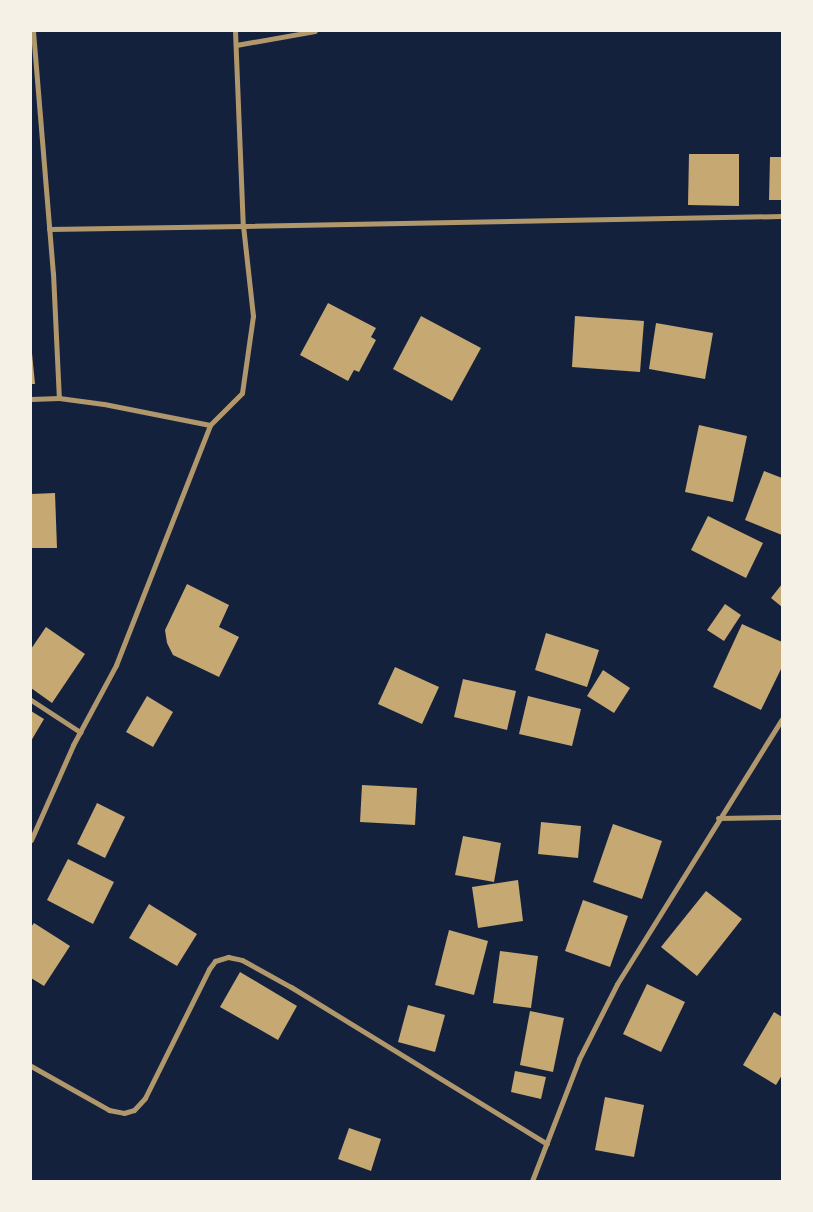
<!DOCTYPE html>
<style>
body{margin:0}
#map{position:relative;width:813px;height:1212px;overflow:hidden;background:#14213d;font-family:Cabin,sans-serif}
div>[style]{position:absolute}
.building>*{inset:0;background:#c6a872}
.minor>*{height:5px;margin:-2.5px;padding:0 2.5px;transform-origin:2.5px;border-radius:2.5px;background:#b1986c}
span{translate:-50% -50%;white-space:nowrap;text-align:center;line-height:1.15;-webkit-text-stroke:4.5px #f6f1e7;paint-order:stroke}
.frame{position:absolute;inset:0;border:32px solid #f6f1e7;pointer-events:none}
</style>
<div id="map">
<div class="building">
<i style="clip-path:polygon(689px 154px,739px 154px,739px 206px,688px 205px)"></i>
<i style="clip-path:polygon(770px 157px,782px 157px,782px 200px,769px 200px)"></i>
<i style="clip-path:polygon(328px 303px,376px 328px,371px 337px,376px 340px,359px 372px,354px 370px,348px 381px,300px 355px)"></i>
<i style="clip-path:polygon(421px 316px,481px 348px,452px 401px,393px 369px)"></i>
<i style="clip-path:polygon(575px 316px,644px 321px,640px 372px,572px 367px)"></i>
<i style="clip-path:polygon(656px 323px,713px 333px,705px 379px,649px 369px)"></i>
<i style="clip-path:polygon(31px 343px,35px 384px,31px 384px)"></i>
<i style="clip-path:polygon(699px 425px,747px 436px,733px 502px,685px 492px)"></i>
<i style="clip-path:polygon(764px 471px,782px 478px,782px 535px,745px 520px)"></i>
<i style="clip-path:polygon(55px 493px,57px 548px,31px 548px,31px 494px)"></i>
<i style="clip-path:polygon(708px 516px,763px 543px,746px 578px,691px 550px)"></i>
<i style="clip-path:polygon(187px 584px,229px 605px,219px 627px,239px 637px,219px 677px,173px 655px,167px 643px,165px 630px)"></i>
<i style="clip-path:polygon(782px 584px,782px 607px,771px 598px)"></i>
<i style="clip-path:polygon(725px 604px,741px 615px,724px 641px,707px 630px)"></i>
<i style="clip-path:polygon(742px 624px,782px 642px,782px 667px,761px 710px,713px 687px)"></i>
<i style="clip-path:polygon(46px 627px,85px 654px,52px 703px,31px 688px,31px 649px)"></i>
<i style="clip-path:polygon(546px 633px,599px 650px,587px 687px,535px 670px)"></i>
<i style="clip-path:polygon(395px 667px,439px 687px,422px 724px,378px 704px)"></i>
<i style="clip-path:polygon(603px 670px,630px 688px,614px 713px,587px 696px)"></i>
<i style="clip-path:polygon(463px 679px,516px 691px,507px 730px,454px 717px)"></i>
<i style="clip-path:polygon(147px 696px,173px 712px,153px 747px,126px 732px)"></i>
<i style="clip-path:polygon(528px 696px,581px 709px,572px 746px,519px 734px)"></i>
<i style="clip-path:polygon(31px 711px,44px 719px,31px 741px)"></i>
<i style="clip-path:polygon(362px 785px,417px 788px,415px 825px,360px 822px)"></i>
<i style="clip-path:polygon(97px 803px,125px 817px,105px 858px,77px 844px)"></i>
<i style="clip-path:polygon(541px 822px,581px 826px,578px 858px,538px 854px)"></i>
<i style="clip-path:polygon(613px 824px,662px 841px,642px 899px,593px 882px)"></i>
<i style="clip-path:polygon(463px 836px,501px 843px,494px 882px,455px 875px)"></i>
<i style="clip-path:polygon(68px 859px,114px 882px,93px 924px,47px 900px)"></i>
<i style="clip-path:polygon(518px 880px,523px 921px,478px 928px,472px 887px)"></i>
<i style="clip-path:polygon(706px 891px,742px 919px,697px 976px,661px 947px)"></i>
<i style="clip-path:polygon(583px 900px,628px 916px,610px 967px,565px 951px)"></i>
<i style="clip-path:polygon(149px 904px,197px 934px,177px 966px,129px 938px)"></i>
<i style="clip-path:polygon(34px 923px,70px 946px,44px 986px,31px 978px,31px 927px)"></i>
<i style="clip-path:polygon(449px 930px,488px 941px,474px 995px,435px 985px)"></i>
<i style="clip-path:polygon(500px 951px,538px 956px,531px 1008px,493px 1003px)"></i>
<i style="clip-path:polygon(240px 972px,297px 1006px,278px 1040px,220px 1007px)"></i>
<i style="clip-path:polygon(647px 984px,685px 1002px,661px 1052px,623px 1034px)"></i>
<i style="clip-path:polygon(408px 1005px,445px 1015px,435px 1052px,398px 1042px)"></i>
<i style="clip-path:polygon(530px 1011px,564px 1018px,553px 1072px,520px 1065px)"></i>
<i style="clip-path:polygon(774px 1012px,782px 1017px,782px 1075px,776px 1085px,743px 1065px)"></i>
<i style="clip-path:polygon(515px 1071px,546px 1077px,541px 1099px,511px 1092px)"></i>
<i style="clip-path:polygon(605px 1097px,644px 1105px,634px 1157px,595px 1150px)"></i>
<i style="clip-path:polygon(349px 1128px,381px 1139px,371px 1171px,338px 1159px)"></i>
</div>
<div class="minor">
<i style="left:33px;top:31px;width:243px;rotate:85.3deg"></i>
<i style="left:53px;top:273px;width:125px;rotate:87.3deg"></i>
<i style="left:235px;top:31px;width:195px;rotate:87.7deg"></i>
<i style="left:243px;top:226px;width:539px;rotate:-1.06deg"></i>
<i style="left:236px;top:45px;width:80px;rotate:-10deg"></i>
<i style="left:31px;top:399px;width:28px;rotate:-2deg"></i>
<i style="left:59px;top:398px;width:45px;rotate:7.6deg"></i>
<i style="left:104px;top:404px;width:108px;rotate:11.2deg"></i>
<i style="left:31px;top:700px;width:59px;rotate:33.1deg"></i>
<i style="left:718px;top:818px;width:64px;rotate:-0.9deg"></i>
<i style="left:31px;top:840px;width:104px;rotate:-66.1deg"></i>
<i style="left:73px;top:745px;width:91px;rotate:-61.7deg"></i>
<i style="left:116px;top:665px;width:258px;rotate:-68.6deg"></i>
<i style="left:210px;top:425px;width:45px;rotate:-45deg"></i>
<i style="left:242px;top:393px;width:78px;rotate:-81.9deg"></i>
<i style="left:253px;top:316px;width:91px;rotate:-96.3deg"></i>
<i style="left:243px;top:226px;width:194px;rotate:179.1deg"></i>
<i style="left:31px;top:1066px;width:90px;rotate:29.4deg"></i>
<i style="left:109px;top:1110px;width:15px;rotate:11deg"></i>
<i style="left:124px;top:1113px;width:10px;rotate:-17deg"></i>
<i style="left:134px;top:1110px;width:16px;rotate:-47deg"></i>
<i style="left:145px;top:1098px;width:144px;rotate:-63.6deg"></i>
<i style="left:209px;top:969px;width:10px;rotate:-53deg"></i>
<i style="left:215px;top:961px;width:14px;rotate:-17deg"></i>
<i style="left:228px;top:957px;width:14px;rotate:12deg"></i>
<i style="left:242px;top:960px;width:56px;rotate:28.9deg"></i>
<i style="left:291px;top:987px;width:300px;rotate:31.5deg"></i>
<i style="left:532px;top:1181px;width:131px;rotate:-68.9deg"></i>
<i style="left:579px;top:1059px;width:84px;rotate:-63.1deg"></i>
<i style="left:617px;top:984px;width:312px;rotate:-58.1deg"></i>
</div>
<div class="frame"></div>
</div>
